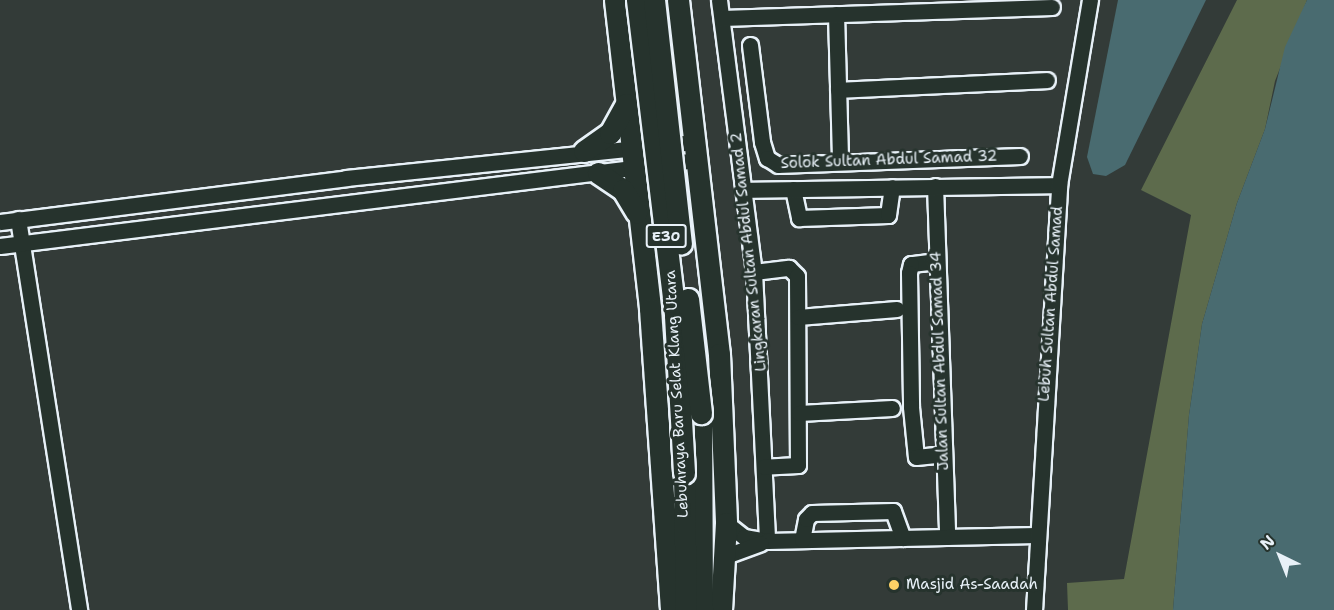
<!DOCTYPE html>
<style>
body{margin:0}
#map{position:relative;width:1334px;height:610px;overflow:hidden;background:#333b38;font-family:"Shantell Sans",sans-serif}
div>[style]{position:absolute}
.green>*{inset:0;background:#5d6b4c}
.water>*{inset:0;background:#496b70}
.roads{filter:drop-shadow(2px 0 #e8f1f8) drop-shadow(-2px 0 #e8f1f8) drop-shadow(0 2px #e8f1f8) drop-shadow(0 -2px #e8f1f8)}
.minor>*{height:15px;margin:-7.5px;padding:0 7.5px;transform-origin:7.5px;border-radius:7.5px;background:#26332d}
.highway>*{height:21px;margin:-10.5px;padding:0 10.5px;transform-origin:10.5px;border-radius:10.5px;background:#26332d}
.bridges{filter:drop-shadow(2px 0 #e8f1f8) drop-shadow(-2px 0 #e8f1f8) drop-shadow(0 2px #e8f1f8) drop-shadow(0 -2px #e8f1f8)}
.highway-bridge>*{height:21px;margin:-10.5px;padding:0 10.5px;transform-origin:10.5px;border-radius:10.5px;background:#26332d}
.dots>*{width:16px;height:16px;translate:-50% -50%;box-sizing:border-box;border:3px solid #26332d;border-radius:50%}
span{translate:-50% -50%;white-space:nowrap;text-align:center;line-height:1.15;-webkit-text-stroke:6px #26332d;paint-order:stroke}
.shield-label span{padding:2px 4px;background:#26332d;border:2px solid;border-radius:4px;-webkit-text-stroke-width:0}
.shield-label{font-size:14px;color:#e8f1f8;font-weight:700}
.street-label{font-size:15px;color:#e8f1f8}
.poi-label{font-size:15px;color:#e8f1f8}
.left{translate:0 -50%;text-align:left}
.north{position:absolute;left:1250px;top:526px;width:60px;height:60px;-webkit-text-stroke:4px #26332d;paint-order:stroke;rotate:317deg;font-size:16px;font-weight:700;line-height:24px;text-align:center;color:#e8f1f8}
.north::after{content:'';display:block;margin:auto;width:21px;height:27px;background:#e8f1f8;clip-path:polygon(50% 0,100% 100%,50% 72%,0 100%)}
</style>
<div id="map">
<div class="green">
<i style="clip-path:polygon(1237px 0,1307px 0,1275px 81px,1265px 129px,1237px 203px,1202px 324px,1189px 415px,1173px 610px,1068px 610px,1067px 583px,1124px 579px,1191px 215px,1141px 190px)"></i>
</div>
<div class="water">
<i style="clip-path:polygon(1118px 0,1206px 0,1125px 165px,1106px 176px,1093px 174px,1087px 157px)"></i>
<i style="clip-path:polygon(1307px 0,1334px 0,1334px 610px,1173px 610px,1189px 415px,1202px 324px,1237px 203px,1265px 129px,1285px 47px)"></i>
</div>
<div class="roads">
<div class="minor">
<i style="left:719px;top:0;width:274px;rotate:82.7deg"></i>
<i style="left:754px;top:272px;width:269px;rotate:87.2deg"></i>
<i style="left:836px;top:14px;width:147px;rotate:88.4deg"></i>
<i style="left:722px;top:18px;width:330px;rotate:-1.9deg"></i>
<i style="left:750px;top:45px;width:98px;rotate:82.9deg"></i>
<i style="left:762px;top:142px;width:17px;rotate:73deg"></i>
<i style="left:767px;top:158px;width:13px;rotate:32deg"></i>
<i style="left:778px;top:165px;width:242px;rotate:-2.1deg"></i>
<i style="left:838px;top:90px;width:209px;rotate:-2.7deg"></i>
<i style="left:935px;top:186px;width:351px;rotate:88deg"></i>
<i style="left:793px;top:189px;width:30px;rotate:78deg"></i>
<i style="left:799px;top:218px;width:89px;rotate:-1.9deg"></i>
<i style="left:888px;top:215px;width:28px;rotate:-82deg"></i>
<i style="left:744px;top:190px;width:315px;rotate:-0.9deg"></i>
<i style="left:18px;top:219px;width:396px;rotate:81.1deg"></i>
<i style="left:0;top:222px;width:349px;rotate:-7.2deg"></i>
<i style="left:346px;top:178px;width:350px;rotate:-5.9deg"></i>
<i style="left:0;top:246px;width:701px;rotate:-7.04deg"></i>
<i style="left:937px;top:261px;width:26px;rotate:173deg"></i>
<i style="left:911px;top:264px;width:9px;rotate:103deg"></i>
<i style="left:909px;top:273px;width:134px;rotate:89.1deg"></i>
<i style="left:911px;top:407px;width:50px;rotate:84.3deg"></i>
<i style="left:916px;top:457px;width:27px;rotate:-6deg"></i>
<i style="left:754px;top:272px;width:35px;rotate:-7deg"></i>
<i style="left:789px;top:268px;width:11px;rotate:45deg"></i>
<i style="left:797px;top:276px;width:189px;rotate:89.7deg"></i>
<i style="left:798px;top:465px;width:34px;rotate:177deg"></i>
<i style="left:798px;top:317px;width:99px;rotate:-4.6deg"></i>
<i style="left:799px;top:413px;width:93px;rotate:-3.1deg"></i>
<i style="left:726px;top:523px;width:23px;rotate:38deg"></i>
<i style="left:744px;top:537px;width:23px;rotate:10deg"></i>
<i style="left:767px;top:541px;width:269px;rotate:-1.3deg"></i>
<i style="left:802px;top:540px;width:21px;rotate:-79deg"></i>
<i style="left:806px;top:519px;width:8px;rotate:-45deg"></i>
<i style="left:812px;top:513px;width:81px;rotate:-1.4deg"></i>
<i style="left:893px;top:511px;width:29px;rotate:70deg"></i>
<i style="left:723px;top:557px;width:40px;rotate:-20.2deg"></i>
<i style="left:1034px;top:610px;width:426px;rotate:-86.6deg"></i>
<i style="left:1059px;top:185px;width:188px;rotate:-80.5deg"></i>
</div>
<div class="highway">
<i style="left:615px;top:0;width:311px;rotate:83.5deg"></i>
<i style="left:650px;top:309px;width:302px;rotate:86deg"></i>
<i style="left:678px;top:0;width:356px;rotate:83.4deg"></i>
<i style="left:719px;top:354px;width:169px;rotate:87.6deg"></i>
<i style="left:726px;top:523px;width:87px;rotate:93.3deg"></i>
<i style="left:584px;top:151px;width:32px;rotate:-35deg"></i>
<i style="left:610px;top:133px;width:33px;rotate:-61deg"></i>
<i style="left:598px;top:173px;width:30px;rotate:34deg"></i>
<i style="left:623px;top:190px;width:26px;rotate:59deg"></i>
<i style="left:701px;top:413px;width:197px;rotate:89.7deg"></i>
<i style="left:684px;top:473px;width:137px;rotate:89.2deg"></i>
</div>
</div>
<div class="bridges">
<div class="highway-bridge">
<i style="left:637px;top:0;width:318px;rotate:83.1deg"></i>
<i style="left:675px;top:316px;width:157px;rotate:86.7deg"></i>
<i style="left:654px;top:0;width:245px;rotate:83.7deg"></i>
<i style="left:688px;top:299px;width:115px;rotate:83.5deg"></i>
</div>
</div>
<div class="dots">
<i style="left:894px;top:585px;background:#ffd166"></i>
</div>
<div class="shield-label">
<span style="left:666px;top:236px">E30</span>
</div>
<div class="street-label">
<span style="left:889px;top:160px;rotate:-2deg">Solok Sultan Abdul Samad 32</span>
<span style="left:749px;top:252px;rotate:-96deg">Lingkaran Sultan Abdul Samad 2</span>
<span style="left:1051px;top:304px;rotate:-86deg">Lebuh Sultan Abdul Samad</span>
<span style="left:940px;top:361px;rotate:-92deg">Jalan Sultan Abdul Samad 34</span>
<span style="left:677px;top:394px;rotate:-93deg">Lebuhraya Baru Selat Klang Utara</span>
</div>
<div class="poi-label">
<span class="left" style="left:906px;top:585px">Masjid As-Saadah</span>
</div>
<div class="north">N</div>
</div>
